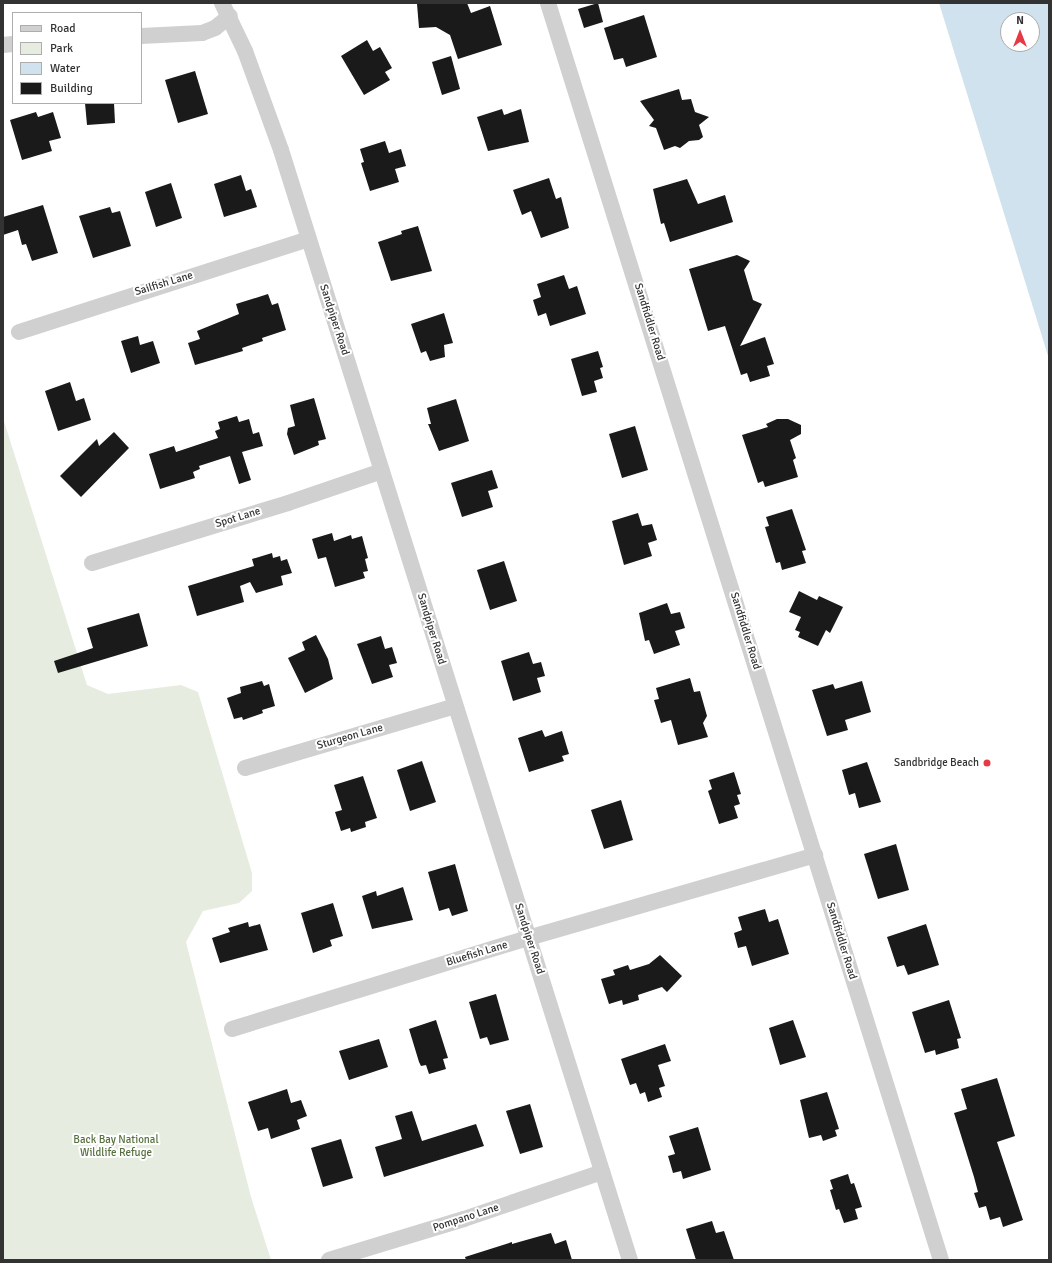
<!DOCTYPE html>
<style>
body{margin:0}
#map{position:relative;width:1052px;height:1263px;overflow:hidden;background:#fff;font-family:Signika,sans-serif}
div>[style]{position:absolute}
.green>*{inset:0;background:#e6ecdf}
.water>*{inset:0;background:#cfe2ee}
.building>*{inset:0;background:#1a1a1a}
.minor>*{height:16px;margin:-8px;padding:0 8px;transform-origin:8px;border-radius:8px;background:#d0d0d0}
.dots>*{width:11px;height:11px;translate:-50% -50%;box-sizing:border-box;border:2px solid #fff;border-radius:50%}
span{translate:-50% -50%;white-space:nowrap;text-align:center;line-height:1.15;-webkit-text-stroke:4px #fff;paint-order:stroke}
.street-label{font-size:11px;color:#333}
.poi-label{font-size:11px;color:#333}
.right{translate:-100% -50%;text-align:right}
.park-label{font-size:11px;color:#56703f}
.frame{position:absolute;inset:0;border:4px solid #333;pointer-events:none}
.legend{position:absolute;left:12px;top:12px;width:130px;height:92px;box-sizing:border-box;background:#fff;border:1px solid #adadad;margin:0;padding:5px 7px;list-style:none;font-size:12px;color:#333}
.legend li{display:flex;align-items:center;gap:8px;height:20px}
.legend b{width:20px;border:1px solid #adadad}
.north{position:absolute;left:1000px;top:12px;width:40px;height:40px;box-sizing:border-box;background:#fff;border:1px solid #adadad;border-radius:50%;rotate:0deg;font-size:11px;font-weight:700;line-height:16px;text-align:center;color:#333}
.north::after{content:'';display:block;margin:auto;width:14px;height:18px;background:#e63946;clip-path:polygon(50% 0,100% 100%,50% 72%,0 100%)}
</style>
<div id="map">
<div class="green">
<i style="clip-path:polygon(3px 418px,87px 685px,108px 694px,181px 685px,198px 692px,252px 873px,252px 891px,239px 903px,203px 911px,186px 942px,251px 1197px,271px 1260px,3px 1260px)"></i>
</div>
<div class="water">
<i style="clip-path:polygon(evenodd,939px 3px,1049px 3px,1049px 359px,939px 3px,1008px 20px,1032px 20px,1032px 44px,1008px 44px,1008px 20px)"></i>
</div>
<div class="building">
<i style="clip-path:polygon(467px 3px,471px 13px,490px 6px,502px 45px,458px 59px,450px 35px,436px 27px,419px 28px,417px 4px)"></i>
<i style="clip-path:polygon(598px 3px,603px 22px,584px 28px,578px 9px)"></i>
<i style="clip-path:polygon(644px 15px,657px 57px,626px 67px,623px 58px,614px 60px,604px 28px)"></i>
<i style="clip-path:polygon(367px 40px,373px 51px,380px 47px,392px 68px,385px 72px,390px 80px,364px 95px,341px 56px)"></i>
<i style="clip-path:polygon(451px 56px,460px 89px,442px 95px,432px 62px)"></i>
<i style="clip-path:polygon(195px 71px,208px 114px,178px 123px,165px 80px)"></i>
<i style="clip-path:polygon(679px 89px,682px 100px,691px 99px,695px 112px,709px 117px,699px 125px,703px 137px,699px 140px,689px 141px,680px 148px,675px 146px,664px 150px,656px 128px,649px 126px,654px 120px,640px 101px)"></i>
<i style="clip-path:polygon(85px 103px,114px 103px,115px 123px,87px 125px)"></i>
<i style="clip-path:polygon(502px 109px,504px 115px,521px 109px,529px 142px,488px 151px,477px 117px)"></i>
<i style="clip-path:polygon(36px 112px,38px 117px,53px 112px,61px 138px,49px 141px,52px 151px,22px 160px,10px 120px)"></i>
<i style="clip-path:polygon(385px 141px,389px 153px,401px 149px,406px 166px,395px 169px,399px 182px,370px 191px,361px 163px,364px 162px,360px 149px)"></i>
<i style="clip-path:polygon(241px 175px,246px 191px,251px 189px,257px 207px,224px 217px,214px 184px)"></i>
<i style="clip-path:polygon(549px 178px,556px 199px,561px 197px,569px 228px,541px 238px,531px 211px,522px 215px,513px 190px)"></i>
<i style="clip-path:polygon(687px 179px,698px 204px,725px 195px,733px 222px,670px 242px,664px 223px,661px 224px,653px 189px)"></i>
<i style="clip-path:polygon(171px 183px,182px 218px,156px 227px,145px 192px)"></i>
<i style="clip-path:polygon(43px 205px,58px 253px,32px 261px,26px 244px,22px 245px,18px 230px,3px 235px,3px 217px)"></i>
<i style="clip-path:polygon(110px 207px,112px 213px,120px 211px,131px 246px,93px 258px,79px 216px)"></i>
<i style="clip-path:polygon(418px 226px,432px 271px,391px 281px,378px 242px,402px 234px,401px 231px)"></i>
<i style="clip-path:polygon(737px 255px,750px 261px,744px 270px,753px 300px,762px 304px,740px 346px,765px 337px,774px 364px,767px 366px,770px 376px,750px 382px,747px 373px,741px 375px,725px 326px,708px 331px,689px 269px)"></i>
<i style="clip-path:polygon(564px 275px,569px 289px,577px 286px,586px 314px,550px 326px,546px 313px,538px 316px,533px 300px,541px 297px,537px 284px)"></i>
<i style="clip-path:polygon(268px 294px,272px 305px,278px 303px,286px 330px,262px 338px,263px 341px,242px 348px,243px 351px,195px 365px,188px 343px,200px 339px,197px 331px,239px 314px,236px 304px)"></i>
<i style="clip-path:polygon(444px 313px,453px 343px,444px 345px,445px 357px,430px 361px,426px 351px,421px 353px,411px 324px)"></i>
<i style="clip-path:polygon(138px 336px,140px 345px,153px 341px,160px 363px,131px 373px,121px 341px)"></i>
<i style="clip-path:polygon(598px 351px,603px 367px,600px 368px,603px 378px,594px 381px,597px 392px,582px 396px,571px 359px)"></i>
<i style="clip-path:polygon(70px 382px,76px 401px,84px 398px,91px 420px,58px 431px,45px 391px)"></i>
<i style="clip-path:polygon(314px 398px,326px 439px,318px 441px,319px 445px,294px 455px,287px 434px,288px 428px,295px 426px,290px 405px)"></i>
<i style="clip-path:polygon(456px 399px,469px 441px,439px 451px,428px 424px,431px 424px,427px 408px)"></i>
<i style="clip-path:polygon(237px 416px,239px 422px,249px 419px,253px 434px,259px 432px,263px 446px,242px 452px,251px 480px,239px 484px,230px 456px,199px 466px,200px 469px,193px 472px,195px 478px,160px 489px,149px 454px,174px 446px,176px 452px,218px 438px,215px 431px,220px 429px,218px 422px)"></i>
<i style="clip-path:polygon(777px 419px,788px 419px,801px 425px,801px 434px,790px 440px,796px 458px,793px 460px,798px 477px,765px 487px,763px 481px,758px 483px,742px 435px,768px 427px,766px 424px)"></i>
<i style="clip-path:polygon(635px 426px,648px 470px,622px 478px,609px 434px)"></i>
<i style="clip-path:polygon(114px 432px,129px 448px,81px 497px,60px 476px,97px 439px,99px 446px)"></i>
<i style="clip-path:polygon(492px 470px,498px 488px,488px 491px,493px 507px,462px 517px,451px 483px)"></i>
<i style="clip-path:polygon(792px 509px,806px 550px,802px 551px,806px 563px,782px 570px,780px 562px,776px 563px,765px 527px,769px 526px,766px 517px)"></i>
<i style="clip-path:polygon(638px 513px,642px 526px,652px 524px,657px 540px,648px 543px,652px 556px,624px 565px,612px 521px)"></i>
<i style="clip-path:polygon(332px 533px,334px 541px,351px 535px,352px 539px,362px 536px,368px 558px,365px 559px,368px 571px,363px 572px,365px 578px,335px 587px,326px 557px,318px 559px,312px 539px)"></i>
<i style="clip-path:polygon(272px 553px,273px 558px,280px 556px,281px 561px,287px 559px,292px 573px,281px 576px,283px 585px,256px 593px,250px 582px,240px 586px,244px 602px,197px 616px,188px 586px,254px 566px,252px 559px)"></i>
<i style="clip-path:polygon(504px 561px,517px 601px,490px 610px,477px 570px)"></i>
<i style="clip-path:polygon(799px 591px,817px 600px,819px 596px,843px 607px,830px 633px,826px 630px,818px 646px,798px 637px,800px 632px,795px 630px,801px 617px,789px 612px)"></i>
<i style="clip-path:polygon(667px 603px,671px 614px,680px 612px,685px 628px,675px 631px,680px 645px,654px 654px,649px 640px,645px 641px,639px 613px)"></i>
<i style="clip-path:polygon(139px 613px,148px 646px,58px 673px,54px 661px,93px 648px,87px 628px)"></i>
<i style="clip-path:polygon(316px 635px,328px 659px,333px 679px,305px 693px,288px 658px,305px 650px,302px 642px)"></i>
<i style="clip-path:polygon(381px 636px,385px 649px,392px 647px,397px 663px,389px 665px,393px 677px,372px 684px,357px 644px)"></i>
<i style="clip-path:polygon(529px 652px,533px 664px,541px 662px,545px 676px,537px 678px,541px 692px,513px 701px,501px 661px)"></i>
<i style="clip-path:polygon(690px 678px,694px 692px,700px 691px,707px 716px,703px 723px,708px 737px,678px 745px,671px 720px,661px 723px,654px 700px,659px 699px,656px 688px)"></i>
<i style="clip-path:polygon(262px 681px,264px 686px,269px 684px,275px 706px,262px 710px,263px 713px,243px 720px,242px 717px,234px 719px,227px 698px,241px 693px,240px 687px)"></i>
<i style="clip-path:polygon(862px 681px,871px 712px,845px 720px,848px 730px,827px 736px,812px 690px,833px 684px,835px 689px)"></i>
<i style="clip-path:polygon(542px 730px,545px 737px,562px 731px,569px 754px,562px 756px,564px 761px,529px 772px,518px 738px)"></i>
<i style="clip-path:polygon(422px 761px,436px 802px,410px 811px,397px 770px)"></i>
<i style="clip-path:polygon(867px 762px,881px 802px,859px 808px,855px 793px,849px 795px,842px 770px)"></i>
<i style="clip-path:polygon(734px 772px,741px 794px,737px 795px,740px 804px,734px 806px,738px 818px,719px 824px,708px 791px,712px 789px,709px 780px)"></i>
<i style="clip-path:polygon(363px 776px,377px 818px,365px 822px,366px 827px,351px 832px,350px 828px,341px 831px,335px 812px,342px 810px,334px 785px)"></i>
<i style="clip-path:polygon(621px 800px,633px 840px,604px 849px,591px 810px)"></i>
<i style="clip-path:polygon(896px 844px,909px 890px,878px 899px,864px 854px)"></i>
<i style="clip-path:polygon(455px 864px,468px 911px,452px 916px,449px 908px,439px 911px,428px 872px)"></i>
<i style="clip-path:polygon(403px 887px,413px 920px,372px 929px,362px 896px,376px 891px,377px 896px)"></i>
<i style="clip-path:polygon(333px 903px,343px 936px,330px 940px,332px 946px,313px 953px,301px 913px)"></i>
<i style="clip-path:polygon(765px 909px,769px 922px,778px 919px,789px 954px,752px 966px,746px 946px,738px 948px,734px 933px,742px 930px,738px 917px)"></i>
<i style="clip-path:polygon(248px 922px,249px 927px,260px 924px,268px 950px,220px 963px,212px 938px,230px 932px,228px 928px)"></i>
<i style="clip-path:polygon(926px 924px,939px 965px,908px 975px,904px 965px,897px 967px,887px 937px)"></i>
<i style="clip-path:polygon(660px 955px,682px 976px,667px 992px,662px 987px,638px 995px,639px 1000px,623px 1005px,622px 1000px,609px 1004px,601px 979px,615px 975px,613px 970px,628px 965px,630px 970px,649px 964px)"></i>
<i style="clip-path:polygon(496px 994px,509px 1040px,490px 1045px,487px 1037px,480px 1039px,469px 1002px)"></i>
<i style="clip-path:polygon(949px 1000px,961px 1038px,957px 1039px,959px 1048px,936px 1055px,935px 1050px,925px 1053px,912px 1012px)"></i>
<i style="clip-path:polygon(436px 1020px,448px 1058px,443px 1059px,446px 1069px,429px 1074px,426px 1065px,421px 1066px,419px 1062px,409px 1029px)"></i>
<i style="clip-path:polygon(793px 1020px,806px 1057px,780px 1065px,769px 1028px)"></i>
<i style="clip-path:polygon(379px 1039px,388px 1067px,349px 1080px,339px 1051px)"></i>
<i style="clip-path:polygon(665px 1044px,671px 1061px,658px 1065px,665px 1086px,659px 1088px,662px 1097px,648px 1102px,645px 1092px,640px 1094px,636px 1083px,630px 1085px,621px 1059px)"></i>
<i style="clip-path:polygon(997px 1078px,1015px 1136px,997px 1142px,1023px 1220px,1003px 1227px,1000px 1217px,990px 1220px,986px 1206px,979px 1208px,974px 1193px,978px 1192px,974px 1177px,954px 1113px,967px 1109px,961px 1089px)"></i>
<i style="clip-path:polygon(287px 1089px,291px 1103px,301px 1100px,307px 1116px,297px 1120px,300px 1129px,271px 1139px,268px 1128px,258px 1131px,248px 1102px)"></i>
<i style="clip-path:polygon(827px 1092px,839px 1129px,835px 1130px,837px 1136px,823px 1141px,821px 1135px,809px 1138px,800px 1100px)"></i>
<i style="clip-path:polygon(530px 1104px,543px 1147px,520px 1154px,506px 1111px)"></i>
<i style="clip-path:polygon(412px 1111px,422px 1141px,476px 1124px,484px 1146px,384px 1177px,375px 1147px,402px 1139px,395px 1116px)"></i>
<i style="clip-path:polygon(698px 1127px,711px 1170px,683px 1179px,681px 1171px,673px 1173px,668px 1156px,675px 1154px,669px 1136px)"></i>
<i style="clip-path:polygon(341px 1139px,353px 1178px,323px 1187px,311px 1148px)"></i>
<i style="clip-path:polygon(848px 1174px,851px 1184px,854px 1183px,862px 1207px,855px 1209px,858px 1219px,844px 1223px,839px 1209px,836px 1210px,830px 1190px,833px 1189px,830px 1180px)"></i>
<i style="clip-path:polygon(712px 1221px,716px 1233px,724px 1231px,734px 1260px,696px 1260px,686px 1229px)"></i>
<i style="clip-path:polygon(551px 1233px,555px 1244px,566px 1240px,572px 1260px,466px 1260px,465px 1257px,512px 1242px,512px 1244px)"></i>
</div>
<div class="minor">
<i style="left:222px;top:3px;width:53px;rotate:64.4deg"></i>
<i style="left:245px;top:51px;width:105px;rotate:70deg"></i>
<i style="left:281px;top:150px;width:1164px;rotate:72.55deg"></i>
<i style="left:548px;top:3px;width:1317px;rotate:72.64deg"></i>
<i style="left:141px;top:36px;width:61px;rotate:-2.8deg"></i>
<i style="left:202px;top:33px;width:14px;rotate:-21deg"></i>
<i style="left:215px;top:28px;width:19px;rotate:-39deg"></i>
<i style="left:3px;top:45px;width:10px;rotate:-6deg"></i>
<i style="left:19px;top:332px;width:304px;rotate:-17.8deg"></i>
<i style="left:92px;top:563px;width:205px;rotate:-17deg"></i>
<i style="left:288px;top:503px;width:99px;rotate:-18.8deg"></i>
<i style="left:245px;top:768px;width:219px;rotate:-16.4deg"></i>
<i style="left:232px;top:1029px;width:310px;rotate:-17.1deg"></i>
<i style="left:528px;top:938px;width:299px;rotate:-16.1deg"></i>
<i style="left:329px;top:1260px;width:141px;rotate:-16.9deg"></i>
<i style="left:464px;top:1219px;width:146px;rotate:-18.8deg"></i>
</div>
<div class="dots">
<i style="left:987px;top:763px;background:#e63946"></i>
</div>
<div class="street-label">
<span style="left:164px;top:284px;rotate:-17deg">Sailfish Lane</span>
<span style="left:334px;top:320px;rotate:72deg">Sandpiper Road</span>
<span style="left:649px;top:322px;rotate:73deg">Sandfiddler Road</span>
<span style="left:238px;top:518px;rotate:-17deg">Spot Lane</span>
<span style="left:431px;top:629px;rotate:73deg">Sandpiper Road</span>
<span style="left:745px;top:631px;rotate:73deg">Sandfiddler Road</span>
<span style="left:350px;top:737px;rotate:-16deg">Sturgeon Lane</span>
<span style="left:529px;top:939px;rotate:72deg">Sandpiper Road</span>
<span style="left:841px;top:941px;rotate:73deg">Sandfiddler Road</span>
<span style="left:477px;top:954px;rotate:-17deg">Bluefish Lane</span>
<span style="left:466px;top:1218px;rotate:-18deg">Pompano Lane</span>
</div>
<div class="poi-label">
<span class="right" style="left:979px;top:763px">Sandbridge Beach</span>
</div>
<div class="park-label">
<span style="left:116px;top:1147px">Back Bay National<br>Wildlife Refuge</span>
</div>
<div class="frame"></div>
<ul class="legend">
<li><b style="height:5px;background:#d0d0d0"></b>Road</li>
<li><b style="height:11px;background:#e6ecdf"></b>Park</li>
<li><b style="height:11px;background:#cfe2ee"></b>Water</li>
<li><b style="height:11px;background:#1a1a1a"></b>Building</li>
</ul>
<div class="north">N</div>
</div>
